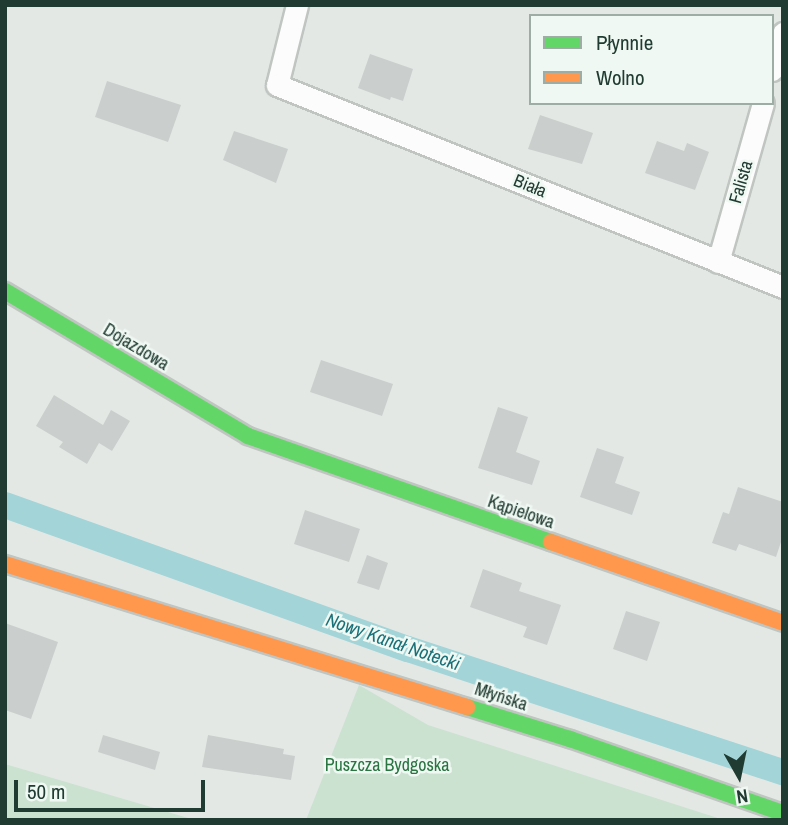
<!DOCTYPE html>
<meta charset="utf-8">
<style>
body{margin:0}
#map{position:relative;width:788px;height:825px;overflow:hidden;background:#e3e8e5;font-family:"Archivo Narrow",sans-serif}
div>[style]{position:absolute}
.green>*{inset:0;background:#cbe2d0}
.canal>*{height:26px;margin:-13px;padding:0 13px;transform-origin:13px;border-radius:13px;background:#a2d4d8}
.building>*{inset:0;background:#cacfcd}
.roads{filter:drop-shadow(2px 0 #c0c5c2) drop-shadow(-2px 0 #c0c5c2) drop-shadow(0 2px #c0c5c2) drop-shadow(0 -2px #c0c5c2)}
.street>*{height:21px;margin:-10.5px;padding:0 10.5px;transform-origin:10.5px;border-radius:10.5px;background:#fbfcfb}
.fast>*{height:16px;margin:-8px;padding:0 8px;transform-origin:8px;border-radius:8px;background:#63d668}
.slow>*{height:16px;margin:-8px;padding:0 8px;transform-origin:8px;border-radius:8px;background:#ff974d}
span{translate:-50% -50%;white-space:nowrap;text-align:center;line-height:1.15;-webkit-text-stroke:5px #f0f8f3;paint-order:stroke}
.street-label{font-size:18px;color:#203c32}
.park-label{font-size:18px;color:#297441}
.water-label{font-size:19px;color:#197079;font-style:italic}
.frame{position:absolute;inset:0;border:7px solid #203c32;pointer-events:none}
.legend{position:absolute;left:529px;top:14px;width:245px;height:91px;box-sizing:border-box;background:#f0f8f3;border:2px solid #9dada6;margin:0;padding:9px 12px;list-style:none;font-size:21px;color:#203c32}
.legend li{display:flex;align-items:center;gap:14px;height:35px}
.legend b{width:35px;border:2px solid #9dada6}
.north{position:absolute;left:704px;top:741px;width:70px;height:70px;-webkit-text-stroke:5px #f0f8f3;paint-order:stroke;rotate:171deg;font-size:19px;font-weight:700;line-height:28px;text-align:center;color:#203c32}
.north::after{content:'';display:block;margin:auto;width:24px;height:32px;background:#203c32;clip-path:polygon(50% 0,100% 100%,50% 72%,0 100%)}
.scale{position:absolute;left:14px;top:780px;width:191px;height:32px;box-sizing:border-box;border:4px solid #203c32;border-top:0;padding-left:9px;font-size:21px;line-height:24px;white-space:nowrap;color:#203c32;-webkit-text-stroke:5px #f0f8f3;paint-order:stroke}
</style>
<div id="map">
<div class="green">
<i style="clip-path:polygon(359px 685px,428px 725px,724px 820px,306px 820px)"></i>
<i style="clip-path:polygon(5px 764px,195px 820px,5px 820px)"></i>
</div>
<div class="canal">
<i style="left:5px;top:505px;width:428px;rotate:19.7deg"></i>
<i style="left:408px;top:649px;width:395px;rotate:18.2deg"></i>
</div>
<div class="building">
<i style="clip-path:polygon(370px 54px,413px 69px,403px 101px,391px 97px,390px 100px,358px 88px)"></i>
<i style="clip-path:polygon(107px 81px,181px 105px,168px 142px,95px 117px)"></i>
<i style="clip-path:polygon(540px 115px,593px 133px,582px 164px,528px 149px)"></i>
<i style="clip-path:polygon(234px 131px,288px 149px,276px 183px,223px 160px)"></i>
<i style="clip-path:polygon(657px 141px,684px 151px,687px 143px,709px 152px,695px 190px,645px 173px)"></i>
<i style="clip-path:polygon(321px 360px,393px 384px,382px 416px,310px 392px)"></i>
<i style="clip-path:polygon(54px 395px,103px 425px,111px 410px,130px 421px,112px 451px,99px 443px,87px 464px,59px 447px,63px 442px,36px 426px)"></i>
<i style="clip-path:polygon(498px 407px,528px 417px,516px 452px,540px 461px,532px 485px,478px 468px)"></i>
<i style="clip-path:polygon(597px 448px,624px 457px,615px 483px,640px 492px,632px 515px,580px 497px)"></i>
<i style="clip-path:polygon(738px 487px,783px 502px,783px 536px,776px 557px,739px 544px,736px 551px,712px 543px,723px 512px,729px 514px)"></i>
<i style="clip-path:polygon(305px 510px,360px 529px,349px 562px,294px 544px)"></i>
<i style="clip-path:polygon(367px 555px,388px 563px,379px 590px,357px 583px)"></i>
<i style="clip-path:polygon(483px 569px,522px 583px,519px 591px,561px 605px,547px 645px,523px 637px,527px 627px,470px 607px)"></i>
<i style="clip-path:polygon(626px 611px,660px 622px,647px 661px,613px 649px)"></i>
<i style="clip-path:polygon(5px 623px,58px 642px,31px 719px,5px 710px)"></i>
<i style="clip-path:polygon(103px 735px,160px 752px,155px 770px,98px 752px)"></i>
<i style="clip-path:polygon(208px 735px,284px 749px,283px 754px,295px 756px,291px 780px,202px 767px)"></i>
</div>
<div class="roads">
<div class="street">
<i style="left:297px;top:5px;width:82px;rotate:104deg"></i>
<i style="left:277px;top:85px;width:545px;rotate:21.76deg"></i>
<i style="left:772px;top:70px;width:39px;rotate:-73deg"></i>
<i style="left:718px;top:262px;width:165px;rotate:-74.2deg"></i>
</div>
<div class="fast">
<i style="left:5px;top:291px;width:283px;rotate:30.8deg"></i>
<i style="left:248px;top:436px;width:321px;rotate:19.3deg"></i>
<i style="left:467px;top:707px;width:108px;rotate:17.3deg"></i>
<i style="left:570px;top:739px;width:225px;rotate:19.2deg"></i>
</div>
<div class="slow">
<i style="left:551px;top:542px;width:246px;rotate:19.2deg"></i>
<i style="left:5px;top:564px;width:484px;rotate:17.2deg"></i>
</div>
</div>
<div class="street-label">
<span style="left:741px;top:182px;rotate:-74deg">Falista</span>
<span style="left:530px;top:186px;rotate:22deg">Biała</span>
<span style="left:136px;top:347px;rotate:31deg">Dojazdowa</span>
<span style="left:521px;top:512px;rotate:19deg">Kąpielowa</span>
<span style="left:501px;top:697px;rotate:18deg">Młyńska</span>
</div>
<div class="park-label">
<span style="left:387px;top:765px">Puszcza Bydgoska</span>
</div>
<div class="water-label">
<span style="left:393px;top:642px;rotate:19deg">Nowy Kanał Notecki</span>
</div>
<div class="frame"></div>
<ul class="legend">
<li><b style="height:9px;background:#63d668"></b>Płynnie</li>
<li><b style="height:9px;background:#ff974d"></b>Wolno</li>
</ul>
<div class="north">N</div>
<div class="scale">50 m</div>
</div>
